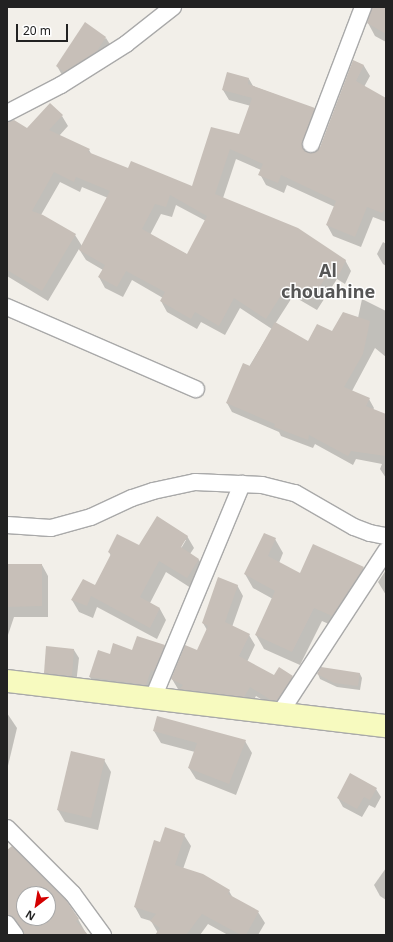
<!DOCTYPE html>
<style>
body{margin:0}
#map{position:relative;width:393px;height:942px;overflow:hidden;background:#f2efe9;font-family:"Noto Sans",sans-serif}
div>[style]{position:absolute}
.shadow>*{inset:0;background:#0003}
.building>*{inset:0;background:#c7bfb8}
.roads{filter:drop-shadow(1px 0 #a9a9a9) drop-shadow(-1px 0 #a9a9a9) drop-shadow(0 1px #a9a9a9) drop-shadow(0 -1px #a9a9a9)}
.street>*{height:16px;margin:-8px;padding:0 8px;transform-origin:8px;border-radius:8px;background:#fff}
.secondary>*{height:22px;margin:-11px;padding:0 11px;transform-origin:11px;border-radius:11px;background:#f7fabf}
span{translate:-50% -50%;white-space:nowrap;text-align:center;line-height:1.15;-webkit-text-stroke:3px #fff;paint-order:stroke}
.district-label{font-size:18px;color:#555;font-weight:700}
.frame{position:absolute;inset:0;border:8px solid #222;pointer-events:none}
.north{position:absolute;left:16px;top:886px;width:40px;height:40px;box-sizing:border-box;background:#fff;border:1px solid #a7a7a7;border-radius:50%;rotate:211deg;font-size:11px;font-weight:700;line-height:16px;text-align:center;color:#222}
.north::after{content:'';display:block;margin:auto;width:14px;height:18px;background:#d40000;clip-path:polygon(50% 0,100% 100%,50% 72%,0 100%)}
.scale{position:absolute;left:16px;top:24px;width:52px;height:18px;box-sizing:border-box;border:2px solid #222;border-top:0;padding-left:5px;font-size:12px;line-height:14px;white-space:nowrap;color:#222;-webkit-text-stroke:3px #fff;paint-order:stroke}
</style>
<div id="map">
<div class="shadow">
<i style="clip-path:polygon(373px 7px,386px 7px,386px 42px,375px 36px,368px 23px)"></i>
<i style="clip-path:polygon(106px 38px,111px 46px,70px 80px,62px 75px,57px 66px)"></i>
<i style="clip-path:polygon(evenodd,354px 61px,364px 66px,370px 76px,364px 87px,386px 99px,386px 222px,373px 217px,361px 247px,333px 236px,327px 225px,335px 207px,287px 185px,284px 193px,266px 185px,260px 174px,261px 170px,236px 159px,223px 198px,345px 260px,351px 271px,345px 284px,337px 279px,317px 310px,293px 296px,275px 324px,308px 342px,333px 333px,358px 318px,362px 299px,386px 311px,386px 357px,375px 348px,352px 391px,369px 399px,374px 408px,373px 410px,386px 415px,386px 478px,380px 469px,382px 464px,356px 459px,353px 465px,315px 444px,313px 448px,281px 436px,279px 432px,232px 412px,227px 403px,272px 329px,240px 308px,225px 335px,201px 322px,197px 329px,167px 312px,161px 301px,163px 298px,132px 280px,123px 297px,105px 288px,99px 277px,103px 270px,86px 260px,79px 249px,48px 301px,7px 276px,7px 126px,27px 129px,62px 116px,68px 126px,59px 136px,89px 150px,92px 155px,128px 170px,193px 188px,240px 136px,251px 106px,229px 100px,223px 90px,249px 79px,253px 86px,314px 109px,320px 119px,307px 152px,308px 154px,317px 152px,321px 148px,354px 61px,60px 182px,80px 192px,82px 187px,108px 198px,82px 246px,75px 235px,41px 215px,60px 182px,354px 61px,176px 205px,206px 221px,188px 255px,150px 235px,161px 214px,172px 217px,176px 205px)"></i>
<i style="clip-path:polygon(383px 242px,386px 244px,386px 266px,383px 264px,377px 254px)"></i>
<i style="clip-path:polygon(evenodd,187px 536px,194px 548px,190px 554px,199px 560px,205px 571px,194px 590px,166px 572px,150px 603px,160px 609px,166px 620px,157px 639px,97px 607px,93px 618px,79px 612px,72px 600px,95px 586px,111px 556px,109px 552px,187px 536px,184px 540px,186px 540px,179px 552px,184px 540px)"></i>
<i style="clip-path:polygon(275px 539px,283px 553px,279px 563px,300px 574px,363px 568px,371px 582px,340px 629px,322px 621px,300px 665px,264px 649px,256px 635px,273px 599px,253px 588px,245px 574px)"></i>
<i style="clip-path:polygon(7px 565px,42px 565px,48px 576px,48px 617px,14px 617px,7px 638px)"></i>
<i style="clip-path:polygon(386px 570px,386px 595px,378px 582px)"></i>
<i style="clip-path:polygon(237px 585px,243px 596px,232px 627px,249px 635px,255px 645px,247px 662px,274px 677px,292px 677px,298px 687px,278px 710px,256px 696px,250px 707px,183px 692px,178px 689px,172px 679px,198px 652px,207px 630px,203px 623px)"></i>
<i style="clip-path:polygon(164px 646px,171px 658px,153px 697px,97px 689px,90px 677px,132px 651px)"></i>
<i style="clip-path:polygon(74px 650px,79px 658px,76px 684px,50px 681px,45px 673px)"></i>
<i style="clip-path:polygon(322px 668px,360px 674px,362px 678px,360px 690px,337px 687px,320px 679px,318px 674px)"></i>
<i style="clip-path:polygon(7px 713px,17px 728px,7px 770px)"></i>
<i style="clip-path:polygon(154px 731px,245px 741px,252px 753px,236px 795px,196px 779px,189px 768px,195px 752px,161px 743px)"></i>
<i style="clip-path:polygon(104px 760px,111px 772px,98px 830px,65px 822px,58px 810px)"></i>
<i style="clip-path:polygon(376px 789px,381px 797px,375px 808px,369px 805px,362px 817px,343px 807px,338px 798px)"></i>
<i style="clip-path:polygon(184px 835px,191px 846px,183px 869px,229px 891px,233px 898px,258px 912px,265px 923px,258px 935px,228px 935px,208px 924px,200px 935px,156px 935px,158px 933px,151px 921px,141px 918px,135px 907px,161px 843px)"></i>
<i style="clip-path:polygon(evenodd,7px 851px,78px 919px,87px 935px,25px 935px,15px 929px,7px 932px,7px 851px,24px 894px,48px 894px,48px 918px,24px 918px,24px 894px)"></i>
<i style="clip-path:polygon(386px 868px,386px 900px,380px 896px,374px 885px)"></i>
</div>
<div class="building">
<i style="clip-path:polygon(372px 7px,386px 7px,386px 34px,367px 23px)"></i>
<i style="clip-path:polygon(85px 22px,106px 37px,97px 51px,64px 72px,56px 66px)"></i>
<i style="clip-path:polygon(evenodd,353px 60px,364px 65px,356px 81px,386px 98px,386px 207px,382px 213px,367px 207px,355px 237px,326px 225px,336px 201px,281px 175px,278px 183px,258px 175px,263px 164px,230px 149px,215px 194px,298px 228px,346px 260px,339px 275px,331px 269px,311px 300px,287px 286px,266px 319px,234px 298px,219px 326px,195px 312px,191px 319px,160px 301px,165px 292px,126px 271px,117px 287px,98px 277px,105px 265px,79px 250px,110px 191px,76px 177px,74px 182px,54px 172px,32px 211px,43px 215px,76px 234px,42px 291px,7px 270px,7px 122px,14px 120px,27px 128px,50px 103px,63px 115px,49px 130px,90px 149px,88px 152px,128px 168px,131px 161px,192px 186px,211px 127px,239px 134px,252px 98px,222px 90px,227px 72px,249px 78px,248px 84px,315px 108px,302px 145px,304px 150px,312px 153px,320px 147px,353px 60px,170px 195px,207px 216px,187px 254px,142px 229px,155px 204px,166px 207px,170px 195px)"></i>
<i style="clip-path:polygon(343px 312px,370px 321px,363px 354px,344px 387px,370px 398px,366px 406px,386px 414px,386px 456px,351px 451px,348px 456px,309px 435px,308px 440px,274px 427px,275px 424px,226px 403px,243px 363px,250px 366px,275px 322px,308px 341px,317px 324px,332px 331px)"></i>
<i style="clip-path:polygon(157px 516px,188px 536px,181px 547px,199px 559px,187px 578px,159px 561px,140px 597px,160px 608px,150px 628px,91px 596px,87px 606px,71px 600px,83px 579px,95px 585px,111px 554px,108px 552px,117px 534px,139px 545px)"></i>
<i style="clip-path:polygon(264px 533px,276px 538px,268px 556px,300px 573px,313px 544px,364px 567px,332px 616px,314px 608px,292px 652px,255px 635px,275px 591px,244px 574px)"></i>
<i style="clip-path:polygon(7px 564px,42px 564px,42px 606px,7px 607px)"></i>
<i style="clip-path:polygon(218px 577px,238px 585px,225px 622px,250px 634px,239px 656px,274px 675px,279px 667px,293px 676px,277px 700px,271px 700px,250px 687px,244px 697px,180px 689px,183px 685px,171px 679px,185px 645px,197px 650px,208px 626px,202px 623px)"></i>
<i style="clip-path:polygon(137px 636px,165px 645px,154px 671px,151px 670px,146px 685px,89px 677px,98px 650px,110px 654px,113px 643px,132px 650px)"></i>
<i style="clip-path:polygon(46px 646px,74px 649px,72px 676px,44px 673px)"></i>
<i style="clip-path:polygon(321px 667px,360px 673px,358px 686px,334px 683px,317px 674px)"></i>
<i style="clip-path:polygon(157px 716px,246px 740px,229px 784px,188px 768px,197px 743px,153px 731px)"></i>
<i style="clip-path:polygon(71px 751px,105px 759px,91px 818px,57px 810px)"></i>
<i style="clip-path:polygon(350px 773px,377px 788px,370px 800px,364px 797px,357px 809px,337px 798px)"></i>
<i style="clip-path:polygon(165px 827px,185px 834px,175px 865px,203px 874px,230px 890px,228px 894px,259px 911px,246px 935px,241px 935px,202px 914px,186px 935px,155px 935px,160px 928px,150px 921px,156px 914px,134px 907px,154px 840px,160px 842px)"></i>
<i style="clip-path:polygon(evenodd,12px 846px,66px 900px,79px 919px,76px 921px,88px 935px,24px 935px,15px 918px,7px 915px,7px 850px,12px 846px,24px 894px,48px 894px,48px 918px,24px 918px,24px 894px)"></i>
</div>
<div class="roads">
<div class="street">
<i style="left:7px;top:113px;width:61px;rotate:-27.4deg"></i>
<i style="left:61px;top:85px;width:77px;rotate:-32.2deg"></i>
<i style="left:126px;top:44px;width:60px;rotate:-38.2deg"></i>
<i style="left:311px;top:144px;width:147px;rotate:-69.2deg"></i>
<i style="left:7px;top:307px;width:206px;rotate:23.5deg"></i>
<i style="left:7px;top:525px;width:44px;rotate:3.9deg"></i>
<i style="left:51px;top:528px;width:41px;rotate:-15.4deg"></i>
<i style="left:91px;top:517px;width:45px;rotate:-24.9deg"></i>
<i style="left:132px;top:498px;width:22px;rotate:-18deg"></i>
<i style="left:153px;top:491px;width:43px;rotate:-12.1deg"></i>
<i style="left:195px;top:482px;width:67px;rotate:2.6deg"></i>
<i style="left:262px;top:485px;width:34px;rotate:14deg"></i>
<i style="left:295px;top:493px;width:68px;rotate:30deg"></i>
<i style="left:354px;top:527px;width:17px;rotate:21deg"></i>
<i style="left:370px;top:533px;width:16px;rotate:11deg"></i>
<i style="left:153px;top:698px;width:232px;rotate:-67.4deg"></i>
<i style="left:280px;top:713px;width:194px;rotate:-56.8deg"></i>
<i style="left:7px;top:828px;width:93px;rotate:45deg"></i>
<i style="left:73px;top:894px;width:51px;rotate:53.8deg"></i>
<i style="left:7px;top:924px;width:14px;rotate:54deg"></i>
</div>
<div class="secondary">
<i style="left:7px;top:681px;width:382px;rotate:6.8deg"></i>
</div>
</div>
<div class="district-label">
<span style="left:328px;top:281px">Al<br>chouahine</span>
</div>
<div class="frame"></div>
<div class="north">N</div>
<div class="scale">20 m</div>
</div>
